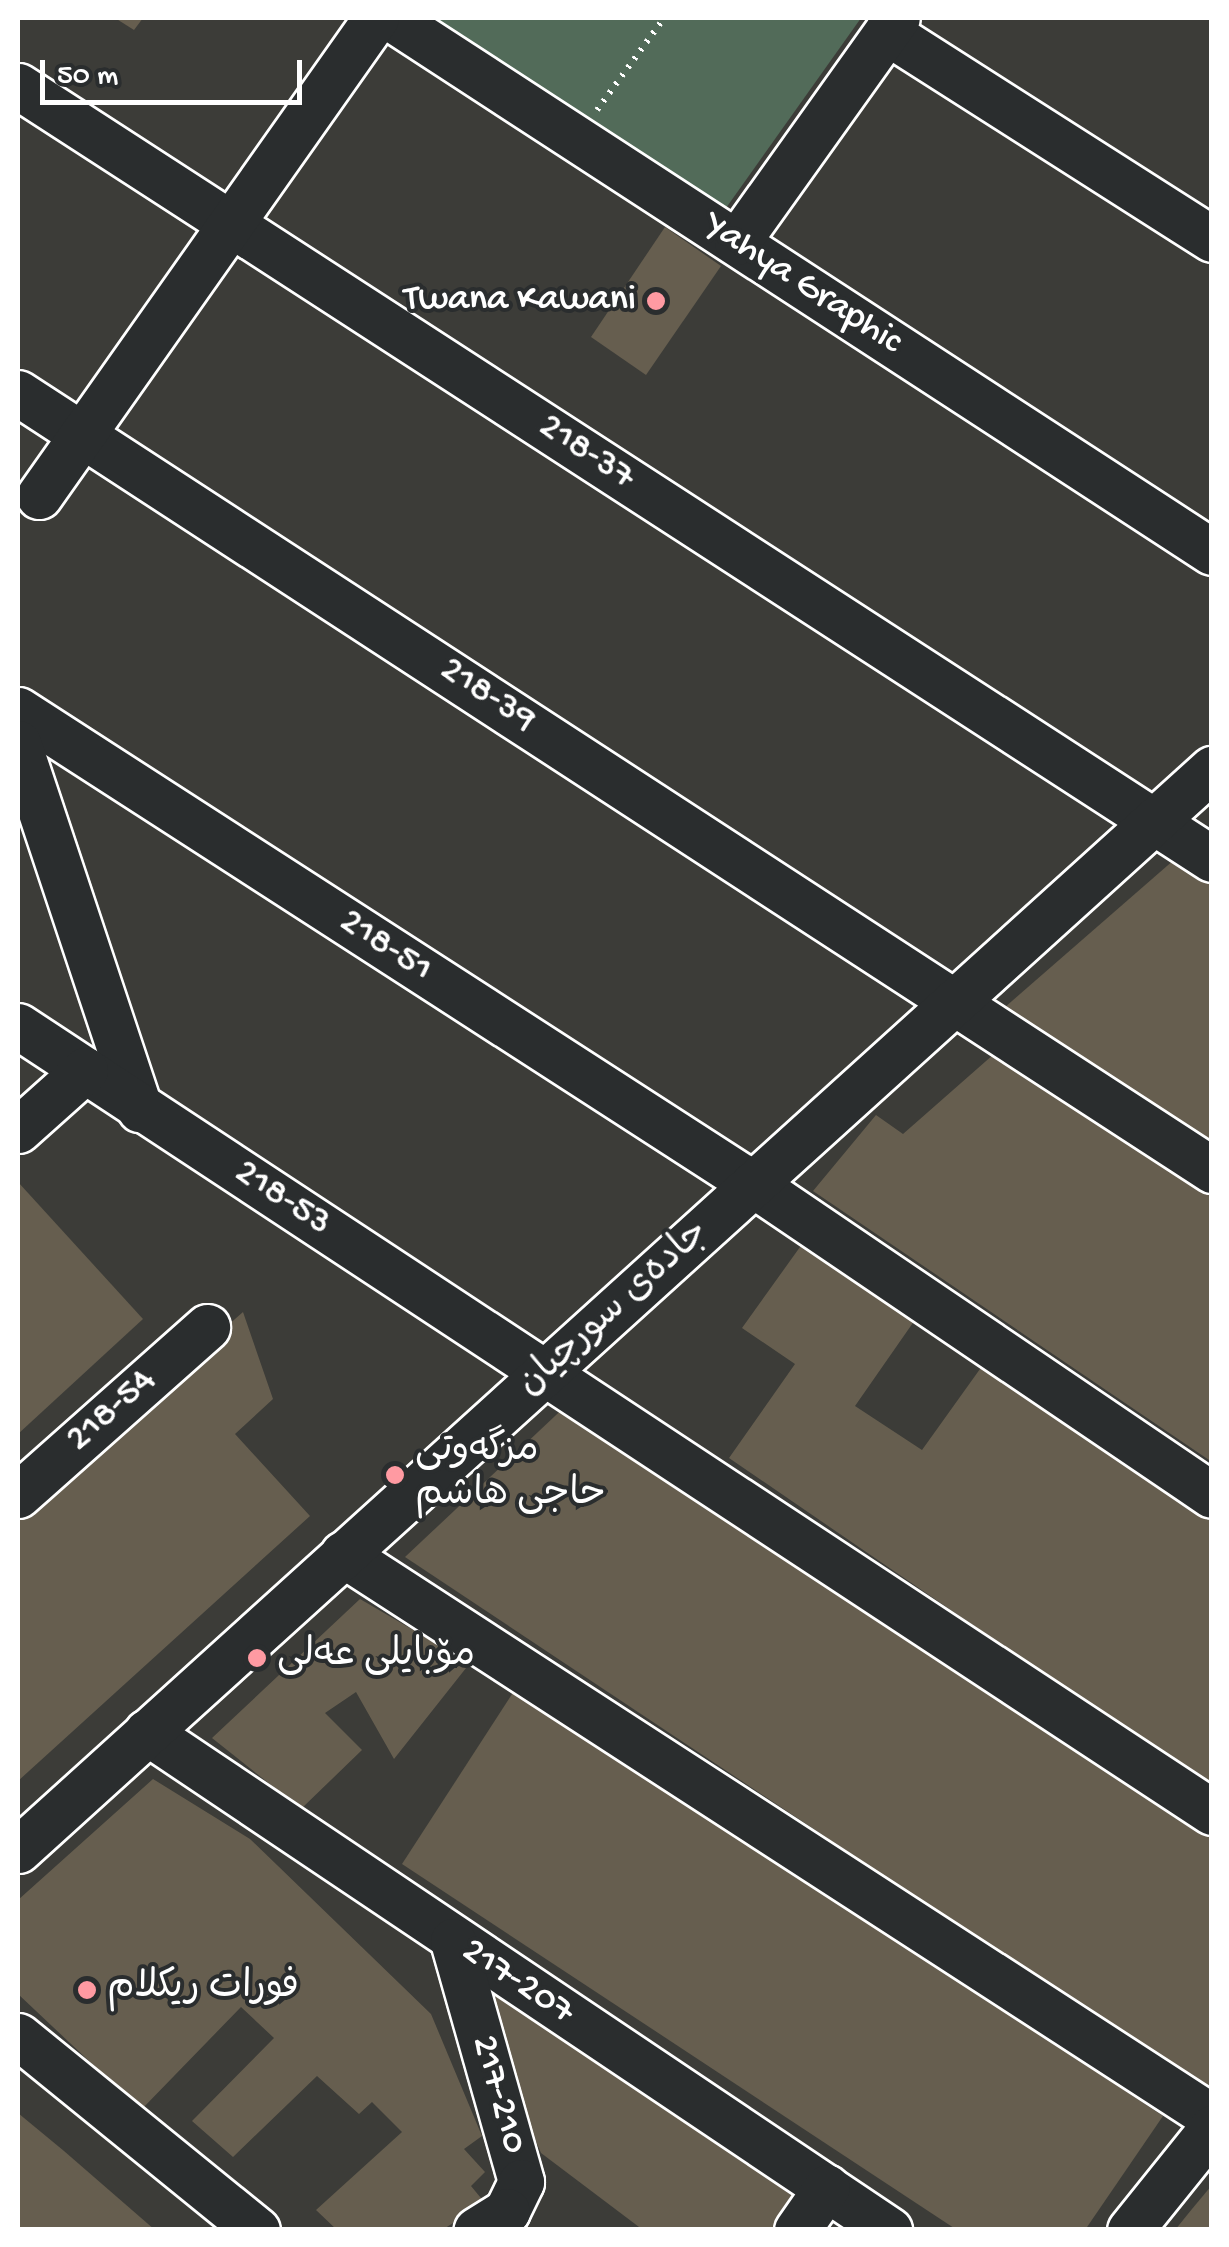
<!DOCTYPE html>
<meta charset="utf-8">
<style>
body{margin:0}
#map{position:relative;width:1229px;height:2247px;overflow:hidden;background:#3c3c38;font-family:"Gochi Hand","Playpen Sans Arabic",sans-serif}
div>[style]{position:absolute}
.green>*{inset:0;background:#526b59}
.building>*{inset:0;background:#665e4f}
.path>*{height:6px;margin-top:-3px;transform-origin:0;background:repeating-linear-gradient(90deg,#fff 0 2.5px,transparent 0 10.5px)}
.roads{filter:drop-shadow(2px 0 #fff) drop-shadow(-2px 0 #fff) drop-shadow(0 2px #fff) drop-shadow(0 -2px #fff)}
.minor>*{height:45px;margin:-22.5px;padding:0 22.5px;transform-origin:22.5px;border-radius:22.5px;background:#2a2d2e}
.dots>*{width:28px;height:28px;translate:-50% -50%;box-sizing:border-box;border:5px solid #2a2d2e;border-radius:50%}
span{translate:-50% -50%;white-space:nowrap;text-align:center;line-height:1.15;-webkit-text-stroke:8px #2a2d2e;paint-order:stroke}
.street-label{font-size:38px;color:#fff}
.poi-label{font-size:38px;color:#fff}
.right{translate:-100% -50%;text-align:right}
.left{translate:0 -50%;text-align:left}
.frame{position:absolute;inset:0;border:20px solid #fff;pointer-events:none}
.scale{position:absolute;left:40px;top:60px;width:262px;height:45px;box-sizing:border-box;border:5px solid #fff;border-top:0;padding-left:12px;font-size:30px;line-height:35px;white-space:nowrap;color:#fff;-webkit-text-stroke:8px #2a2d2e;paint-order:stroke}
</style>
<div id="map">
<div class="green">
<i style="clip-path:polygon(435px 18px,861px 18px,726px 208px)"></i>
</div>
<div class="building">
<i style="clip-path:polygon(115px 18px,143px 18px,134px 30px)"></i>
<i style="clip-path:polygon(665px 227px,721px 266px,646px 375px,591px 337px)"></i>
<i style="clip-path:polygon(1175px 859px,1212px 883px,1212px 1149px,1004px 1008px)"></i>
<i style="clip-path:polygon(994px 1054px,1212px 1195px,1212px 1462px,813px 1191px,876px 1115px,903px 1134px)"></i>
<i style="clip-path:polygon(18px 1182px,143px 1319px,18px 1434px)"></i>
<i style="clip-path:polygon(805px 1240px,917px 1317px,855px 1406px,922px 1450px,985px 1362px,1212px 1519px,1212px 1789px,729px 1458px,795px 1364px,742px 1328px)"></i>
<i style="clip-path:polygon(243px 1312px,273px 1399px,235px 1434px,310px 1516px,18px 1781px,18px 1509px)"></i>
<i style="clip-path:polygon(572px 1400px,1212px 1827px,1212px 2094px,405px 1557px)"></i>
<i style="clip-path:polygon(360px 1599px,470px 1663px,394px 1759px,356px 1692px,325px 1713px,362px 1750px,301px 1809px,212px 1738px)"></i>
<i style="clip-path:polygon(516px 1688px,1163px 2116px,1085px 2230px,957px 2230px,402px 1864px)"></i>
<i style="clip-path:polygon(153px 1779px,250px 1839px,431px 2014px,482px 2136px,464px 2149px,485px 2172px,471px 2186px,485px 2203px,442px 2230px,337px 2230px,316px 2210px,402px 2132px,372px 2102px,359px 2114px,317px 2076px,233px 2157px,192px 2121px,274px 2038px,241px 2007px,141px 2110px,18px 1994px,18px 1900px)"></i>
<i style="clip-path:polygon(488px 1976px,798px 2200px,776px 2230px,643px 2230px,541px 2153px,485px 2022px)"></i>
<i style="clip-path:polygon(18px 2113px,64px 2151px,155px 2230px,18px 2230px)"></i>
<i style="clip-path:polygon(1212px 2185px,1212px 2230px,1175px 2230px,1192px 2209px)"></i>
</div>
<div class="path">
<i style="left:597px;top:110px;width:114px;rotate:-53.9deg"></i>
</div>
<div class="roads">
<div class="minor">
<i style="left:391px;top:18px;width:979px;rotate:33.04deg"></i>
<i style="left:887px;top:32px;width:385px;rotate:32.5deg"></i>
<i style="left:18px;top:86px;width:1422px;rotate:32.92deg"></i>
<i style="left:737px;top:242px;width:275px;rotate:-54.5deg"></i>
<i style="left:18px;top:393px;width:1425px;rotate:33.05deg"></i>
<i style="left:39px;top:496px;width:585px;rotate:-54.82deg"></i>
<i style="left:18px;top:710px;width:875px;rotate:32.82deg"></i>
<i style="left:753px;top:1184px;width:554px;rotate:34.12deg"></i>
<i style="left:18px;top:743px;width:386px;rotate:71.6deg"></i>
<i style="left:18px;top:1026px;width:1429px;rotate:33.36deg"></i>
<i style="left:18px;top:1130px;width:90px;rotate:-41.8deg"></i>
<i style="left:18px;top:1495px;width:253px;rotate:-41.6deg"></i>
<i style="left:343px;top:1554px;width:1035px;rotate:32.94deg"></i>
<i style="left:147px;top:1732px;width:894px;rotate:33.87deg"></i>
<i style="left:18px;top:1850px;width:1611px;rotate:-42.16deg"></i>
<i style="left:453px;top:1941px;width:250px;rotate:74.2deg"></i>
<i style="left:521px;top:2182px;width:32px;rotate:116deg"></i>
<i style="left:507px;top:2211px;width:36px;rotate:148deg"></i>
<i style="left:18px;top:2036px;width:308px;rotate:39.1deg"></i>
<i style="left:797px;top:2230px;width:52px;rotate:-55.1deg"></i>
<i style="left:1130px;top:2230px;width:131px;rotate:-51.2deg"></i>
</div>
</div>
<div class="dots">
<i style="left:656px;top:301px;background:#ff9aa2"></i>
<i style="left:395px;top:1475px;background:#ff9aa2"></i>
<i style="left:257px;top:1658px;background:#ff9aa2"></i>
<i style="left:87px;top:1990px;background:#ff9aa2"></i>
</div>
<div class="street-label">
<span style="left:802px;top:285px;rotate:33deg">Yahya Graphic</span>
<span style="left:586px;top:453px;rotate:33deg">218-37</span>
<span style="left:487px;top:696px;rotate:33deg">218-39</span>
<span style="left:385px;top:947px;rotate:33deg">218-51</span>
<span style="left:282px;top:1199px;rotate:33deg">218-53</span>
<span style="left:615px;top:1310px;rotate:-42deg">جادەی سورچیان</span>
<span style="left:112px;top:1411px;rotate:-42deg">218-54</span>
<span style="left:517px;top:1983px;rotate:33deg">217-207</span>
<span style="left:497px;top:2095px;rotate:74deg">217-210</span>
</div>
<div class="poi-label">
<span class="right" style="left:636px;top:301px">Twana Kawani</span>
<span class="left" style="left:415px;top:1475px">مزگەوتی<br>حاجی هاشم</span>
<span class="left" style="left:277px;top:1658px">مۆبایلی عەلی</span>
<span class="left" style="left:107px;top:1990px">فورات ريکلام</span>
</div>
<div class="frame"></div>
<div class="scale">50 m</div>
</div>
